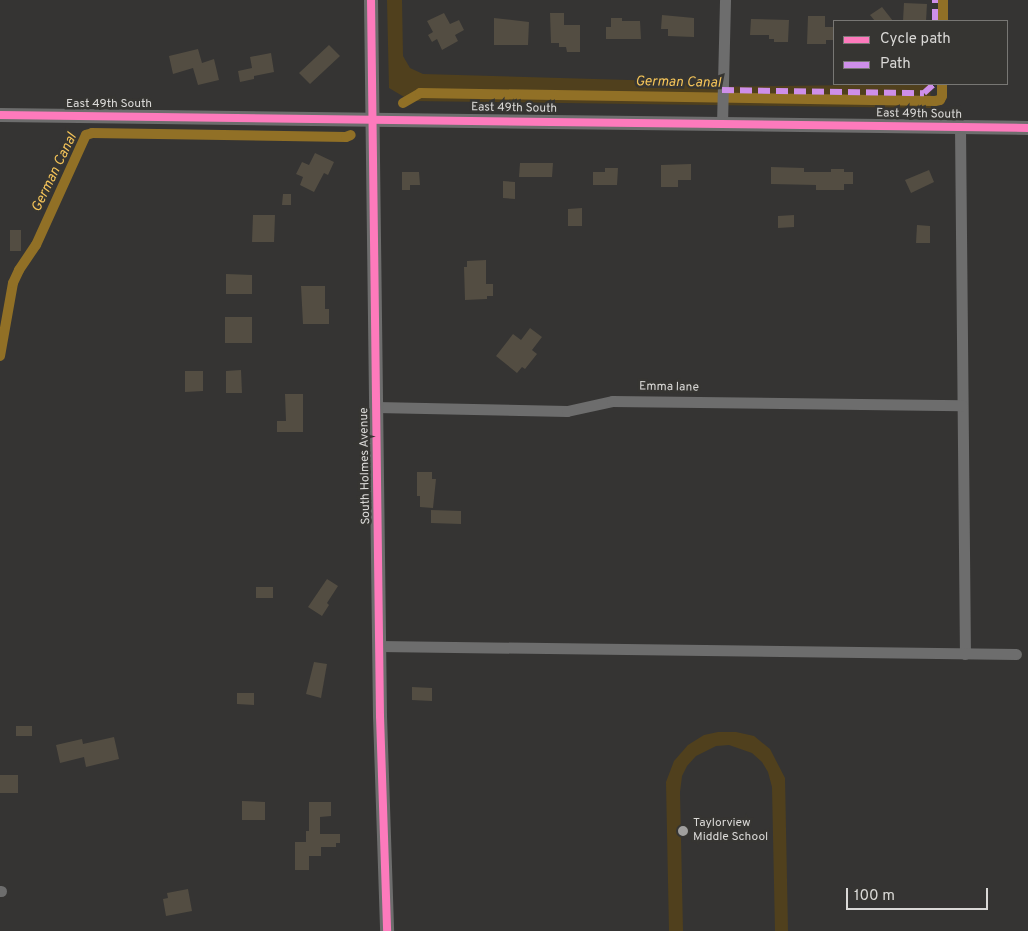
<!DOCTYPE html>
<style>
body{margin:0}
#map{position:relative;width:1028px;height:931px;overflow:hidden;background:#353433;font-family:Overpass,sans-serif}
div>[style]{position:absolute}
.green>*{inset:0;background:#50401d}
.canal>*{height:10px;margin:-5px;padding:0 5px;transform-origin:5px;border-radius:5px;background:#917026}
.building>*{inset:0;background:#534d42}
.minor>*{height:11px;margin:-5.5px;padding:0 5.5px;transform-origin:5.5px;border-radius:5.5px;background:#6d6d6d}
.tertiary>*{height:14px;margin:-7px;padding:0 7px;transform-origin:7px;border-radius:7px;background:#6d6d6d}
.quiet>*{height:6px;margin-top:-3px;transform-origin:0;background:repeating-linear-gradient(90deg,#ce8fe9 0 12px,transparent 0 18px)}
.cycleway>*{height:8px;margin:-4px;padding:0 4px;transform-origin:4px;border-radius:4px;background:#fd7abc}
.dots>*{width:14px;height:14px;translate:-50% -50%;box-sizing:border-box;border:2px solid #363532;border-radius:50%}
span{translate:-50% -50%;white-space:nowrap;text-align:center;line-height:1.15;-webkit-text-stroke:5px #363532;paint-order:stroke}
.street-label{font-size:12px;color:#dad9d7}
.poi-label{font-size:12px;color:#dad9d7}
.left{translate:0 -50%;text-align:left}
.water-label{font-size:14px;color:#f5c459;font-style:italic}
.legend{position:absolute;left:833px;top:20px;width:175px;height:65px;box-sizing:border-box;background:#363532;border:1px solid #787774;margin:0;padding:6px 9px;list-style:none;font-size:15px;color:#dad9d7}
.legend li{display:flex;align-items:center;gap:10px;height:25px}
.legend b{width:25px;border:1px solid #787774}
.scale{position:absolute;left:846px;top:888px;width:142px;height:22px;box-sizing:border-box;border:2px solid #dad9d7;border-top:0;padding-left:6px;font-size:15px;line-height:18px;white-space:nowrap;color:#dad9d7;-webkit-text-stroke:4px #363532;paint-order:stroke}
</style>
<div id="map">
<div class="green">
<i style="clip-path:polygon(387px 0,402px 0,403px 56px,410px 68px,423px 74px,698px 82px,705px 87px,930px 84px,931px 108px,411px 101px,389px 88px)"></i>
<i style="clip-path:polygon(718px 732px,736px 732px,754px 736px,770px 749px,785px 778px,788px 931px,775px 931px,772px 787px,768px 772px,762px 762px,752px 753px,729px 745px,716px 746px,696px 756px,687px 766px,682px 776px,680px 792px,683px 931px,669px 931px,666px 782px,674px 761px,688px 745px,704px 735px)"></i>
</div>
<div class="canal">
<i style="left:943px;top:21px;width:21px;rotate:-90deg"></i>
<i style="left:403px;top:103px;width:20px;rotate:-30deg"></i>
<i style="left:420px;top:93px;width:515px;rotate:0.89deg"></i>
<i style="left:935px;top:101px;width:5px;rotate:-11deg"></i>
<i style="left:940px;top:100px;width:4px;rotate:-63deg"></i>
<i style="left:942px;top:96px;width:12px;rotate:-90deg"></i>
<i style="left:0;top:356px;width:74px;rotate:-79.9deg"></i>
<i style="left:13px;top:283px;width:14px;rotate:-65deg"></i>
<i style="left:19px;top:270px;width:30px;rotate:-56deg"></i>
<i style="left:36px;top:245px;width:121px;rotate:-65.6deg"></i>
<i style="left:86px;top:135px;width:6px;rotate:-18deg"></i>
<i style="left:92px;top:133px;width:254px;rotate:0.9deg"></i>
<i style="left:346px;top:137px;width:5px;rotate:-22deg"></i>
</div>
<div class="building">
<i style="clip-path:polygon(904px 3px,927px 4px,926px 21px,903px 21px)"></i>
<i style="clip-path:polygon(882px 7px,893px 21px,875px 21px,870px 15px)"></i>
<i style="clip-path:polygon(444px 13px,450px 24px,459px 20px,464px 30px,455px 35px,458px 41px,442px 50px,437px 39px,432px 42px,428px 35px,433px 32px,427px 21px)"></i>
<i style="clip-path:polygon(550px 13px,564px 13px,564px 25px,580px 25px,580px 52px,567px 52px,566px 47px,559px 47px,559px 43px,551px 43px)"></i>
<i style="clip-path:polygon(662px 15px,694px 18px,694px 37px,668px 36px,668px 29px,661px 29px)"></i>
<i style="clip-path:polygon(808px 16px,825px 16px,825px 27px,834px 27px,834px 40px,826px 40px,826px 44px,807px 44px)"></i>
<i style="clip-path:polygon(494px 18px,529px 22px,528px 45px,494px 45px)"></i>
<i style="clip-path:polygon(611px 18px,622px 18px,622px 21px,640px 21px,641px 39px,606px 39px,606px 27px,611px 27px)"></i>
<i style="clip-path:polygon(751px 19px,789px 20px,788px 42px,774px 42px,774px 39px,769px 39px,769px 35px,750px 35px)"></i>
<i style="clip-path:polygon(329px 45px,340px 56px,310px 84px,299px 73px)"></i>
<i style="clip-path:polygon(198px 49px,202px 63px,214px 59px,219px 80px,198px 85px,193px 68px,173px 74px,169px 56px)"></i>
<i style="clip-path:polygon(271px 53px,274px 72px,254px 76px,254px 79px,240px 82px,238px 71px,252px 68px,250px 57px)"></i>
<i style="clip-path:polygon(315px 153px,334px 162px,328px 175px,324px 173px,314px 192px,300px 185px,303px 177px,296px 174px,302px 162px,309px 165px)"></i>
<i style="clip-path:polygon(520px 163px,553px 163px,552px 177px,519px 177px)"></i>
<i style="clip-path:polygon(691px 164px,691px 180px,678px 180px,678px 187px,661px 187px,661px 165px)"></i>
<i style="clip-path:polygon(771px 167px,804px 168px,804px 172px,831px 172px,831px 169px,844px 169px,844px 172px,853px 172px,853px 184px,844px 184px,844px 190px,816px 190px,816px 185px,771px 184px)"></i>
<i style="clip-path:polygon(605px 168px,618px 168px,617px 185px,593px 185px,593px 172px,605px 172px)"></i>
<i style="clip-path:polygon(929px 170px,934px 182px,911px 193px,905px 180px)"></i>
<i style="clip-path:polygon(402px 172px,419px 172px,420px 185px,410px 185px,410px 190px,402px 190px)"></i>
<i style="clip-path:polygon(503px 181px,515px 182px,515px 199px,503px 198px)"></i>
<i style="clip-path:polygon(283px 194px,291px 194px,291px 205px,282px 205px)"></i>
<i style="clip-path:polygon(582px 208px,582px 226px,568px 226px,568px 209px)"></i>
<i style="clip-path:polygon(253px 215px,275px 215px,274px 242px,252px 242px)"></i>
<i style="clip-path:polygon(794px 215px,794px 227px,778px 228px,778px 216px)"></i>
<i style="clip-path:polygon(917px 225px,930px 226px,930px 243px,916px 243px)"></i>
<i style="clip-path:polygon(10px 230px,21px 230px,21px 251px,10px 251px)"></i>
<i style="clip-path:polygon(486px 260px,486px 284px,493px 284px,493px 296px,487px 296px,487px 299px,465px 300px,464px 267px,467px 267px,467px 261px)"></i>
<i style="clip-path:polygon(226px 274px,252px 275px,252px 294px,226px 294px)"></i>
<i style="clip-path:polygon(301px 286px,325px 286px,325px 309px,329px 309px,329px 324px,303px 324px)"></i>
<i style="clip-path:polygon(225px 317px,252px 317px,252px 343px,225px 343px)"></i>
<i style="clip-path:polygon(530px 328px,542px 337px,532px 350px,537px 354px,525px 369px,522px 367px,517px 373px,496px 356px,513px 334px,521px 340px)"></i>
<i style="clip-path:polygon(241px 370px,242px 393px,226px 393px,226px 371px)"></i>
<i style="clip-path:polygon(185px 371px,203px 371px,203px 391px,185px 392px)"></i>
<i style="clip-path:polygon(285px 394px,303px 394px,303px 432px,277px 432px,277px 421px,286px 421px)"></i>
<i style="clip-path:polygon(417px 472px,432px 472px,432px 479px,436px 479px,433px 508px,420px 507px,420px 496px,417px 496px)"></i>
<i style="clip-path:polygon(431px 510px,461px 511px,461px 524px,431px 523px)"></i>
<i style="clip-path:polygon(327px 579px,338px 586px,327px 603px,329px 605px,322px 616px,308px 607px)"></i>
<i style="clip-path:polygon(256px 587px,273px 587px,273px 598px,256px 598px)"></i>
<i style="clip-path:polygon(314px 662px,327px 664px,321px 698px,306px 694px)"></i>
<i style="clip-path:polygon(412px 687px,432px 688px,432px 701px,412px 700px)"></i>
<i style="clip-path:polygon(237px 693px,254px 693px,254px 705px,237px 704px)"></i>
<i style="clip-path:polygon(16px 726px,32px 726px,32px 736px,16px 736px)"></i>
<i style="clip-path:polygon(114px 737px,119px 759px,86px 767px,84px 757px,60px 763px,56px 745px,82px 739px,83px 744px)"></i>
<i style="clip-path:polygon(0 775px,18px 775px,18px 793px,0 793px)"></i>
<i style="clip-path:polygon(242px 801px,265px 802px,265px 820px,242px 820px)"></i>
<i style="clip-path:polygon(309px 802px,331px 802px,331px 816px,320px 817px,320px 834px,340px 834px,340px 843px,336px 843px,336px 847px,321px 847px,321px 856px,309px 856px,309px 870px,295px 870px,295px 842px,306px 842px,306px 831px,309px 831px)"></i>
<i style="clip-path:polygon(188px 889px,192px 911px,166px 916px,163px 899px,168px 898px,167px 893px)"></i>
</div>
<div class="minor">
<i style="left:722px;top:124px;width:124px;rotate:-88.6deg"></i>
<i style="left:960px;top:127px;width:527px;rotate:89.46deg"></i>
<i style="left:376px;top:407px;width:191px;rotate:1.2deg"></i>
<i style="left:567px;top:411px;width:46px;rotate:-12.5deg"></i>
<i style="left:612px;top:401px;width:350px;rotate:0.7deg"></i>
<i style="left:379px;top:646px;width:637px;rotate:0.72deg"></i>
<i style="left:0;top:891px;width:1px"></i>
</div>
<div class="tertiary">
<i style="left:371px;top:0;width:716px;rotate:89.28deg"></i>
<i style="left:380px;top:716px;width:215px;rotate:88.1deg"></i>
<i style="left:0;top:115px;width:1028px;rotate:0.72deg"></i>
</div>
<div class="quiet">
<i style="left:935px;top:21px;width:21px;rotate:-90deg"></i>
<i style="left:722px;top:90px;width:202px;rotate:0.9deg"></i>
<i style="left:924px;top:93px;width:13px;rotate:-42deg"></i>
</div>
<div class="cycleway">
<i style="left:371px;top:0;width:716px;rotate:89.28deg"></i>
<i style="left:380px;top:716px;width:215px;rotate:88.1deg"></i>
<i style="left:0;top:115px;width:1028px;rotate:0.72deg"></i>
</div>
<div class="dots">
<i style="left:683px;top:831px;background:#a09f9e"></i>
</div>
<div class="street-label">
<span style="left:109px;top:105px">East 49th South</span>
<span style="left:514px;top:109px;rotate:1deg">East 49th South</span>
<span style="left:919px;top:115px;rotate:1deg">East 49th South</span>
<span style="left:669px;top:388px;rotate:1deg">Emma lane</span>
<span style="left:366px;top:466px;rotate:-91deg">South Holmes Avenue</span>
</div>
<div class="poi-label">
<span class="left" style="left:693px;top:831px">Taylorview<br>Middle School</span>
</div>
<div class="water-label">
<span style="left:678px;top:83px;rotate:1deg">German Canal</span>
<span style="left:55px;top:173px;rotate:-64deg">German Canal</span>
</div>
<ul class="legend">
<li><b style="height:6px;background:#fd7abc"></b>Cycle path</li>
<li><b style="height:6px;background:#ce8fe9"></b>Path</li>
</ul>
<div class="scale">100 m</div>
</div>
